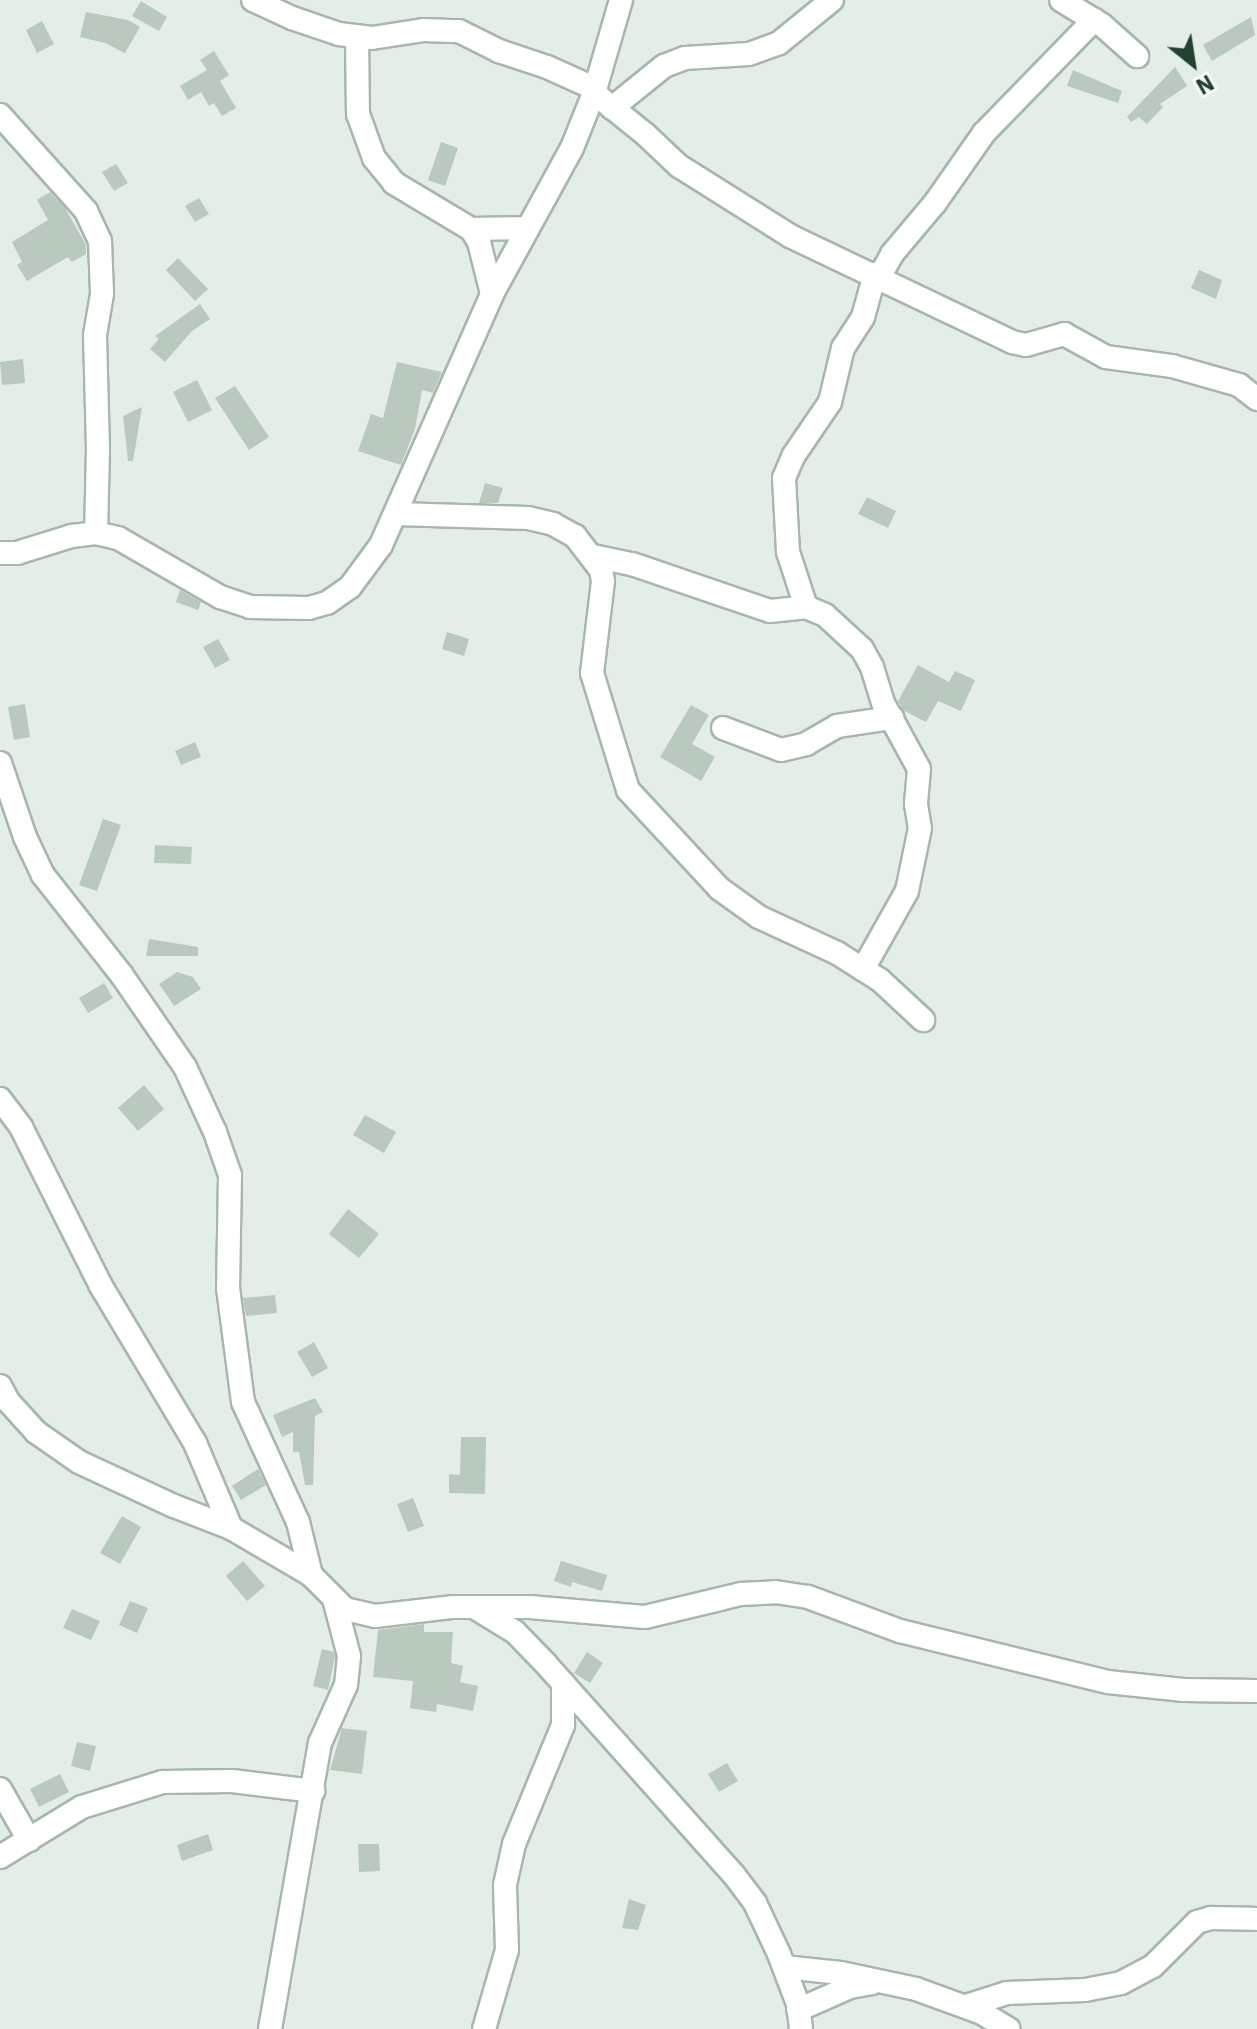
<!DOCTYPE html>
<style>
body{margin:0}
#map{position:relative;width:1257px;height:2029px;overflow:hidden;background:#e4eee6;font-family:"IBM Plex Sans",sans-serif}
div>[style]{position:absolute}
.building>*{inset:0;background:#b9c9be}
.roads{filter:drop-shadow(2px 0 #a6b7ab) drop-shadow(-2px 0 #a6b7ab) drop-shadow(0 2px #a6b7ab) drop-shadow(0 -2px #a6b7ab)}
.minor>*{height:22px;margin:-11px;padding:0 11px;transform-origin:11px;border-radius:11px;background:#fff}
span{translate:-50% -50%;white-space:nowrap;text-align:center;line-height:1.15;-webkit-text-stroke:6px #f5faf6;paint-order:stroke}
.north{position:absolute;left:1153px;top:24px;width:80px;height:80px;-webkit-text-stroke:6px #f5faf6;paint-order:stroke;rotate:150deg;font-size:22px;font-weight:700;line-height:32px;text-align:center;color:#22412e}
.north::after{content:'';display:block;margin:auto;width:28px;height:36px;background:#22412e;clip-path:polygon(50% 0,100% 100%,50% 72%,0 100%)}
</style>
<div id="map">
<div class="building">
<i style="clip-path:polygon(141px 1px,167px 17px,159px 31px,132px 16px)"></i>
<i style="clip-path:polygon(86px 12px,128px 20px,140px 27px,125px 53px,105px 43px,80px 37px)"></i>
<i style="clip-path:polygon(1251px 17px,1255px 35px,1212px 61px,1203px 45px)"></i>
<i style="clip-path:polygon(42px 21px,54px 44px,37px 53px,26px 30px)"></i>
<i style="clip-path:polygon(214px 51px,229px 75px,220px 81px,236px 108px,222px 116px,214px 103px,209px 106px,201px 92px,188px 100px,180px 86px,207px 70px,200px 60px)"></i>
<i style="clip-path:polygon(1175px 67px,1187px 86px,1160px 104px,1163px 107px,1147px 124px,1139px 117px,1131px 122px,1127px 117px)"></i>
<i style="clip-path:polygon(1073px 70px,1122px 91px,1118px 103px,1067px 86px)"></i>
<i style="clip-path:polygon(441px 142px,458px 148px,445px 186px,428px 180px)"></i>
<i style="clip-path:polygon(116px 164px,128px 183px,114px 191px,102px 172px)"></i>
<i style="clip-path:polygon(50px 192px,65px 208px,86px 245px,86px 254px,72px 262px,68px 257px,27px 281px,17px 265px,22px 262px,12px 242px,48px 220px,37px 200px)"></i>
<i style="clip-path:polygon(199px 198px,209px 214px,195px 222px,185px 206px)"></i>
<i style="clip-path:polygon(178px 258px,208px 289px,195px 301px,166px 270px)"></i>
<i style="clip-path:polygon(1199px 270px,1222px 280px,1216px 299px,1191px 288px)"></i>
<i style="clip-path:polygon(200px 304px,210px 319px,192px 331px,165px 362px,150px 349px,159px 339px,155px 336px)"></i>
<i style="clip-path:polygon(23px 359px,25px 383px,2px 385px,0 362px)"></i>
<i style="clip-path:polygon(397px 362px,442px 372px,433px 393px,422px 390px,415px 429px,401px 465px,358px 451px,371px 414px,383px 418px)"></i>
<i style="clip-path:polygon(197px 380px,212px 410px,188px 422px,173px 392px)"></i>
<i style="clip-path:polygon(235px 386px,269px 437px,249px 450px,215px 398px)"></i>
<i style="clip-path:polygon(142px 407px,133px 461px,128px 461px,123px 416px)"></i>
<i style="clip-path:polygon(485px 483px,503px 488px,498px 503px,479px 503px)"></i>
<i style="clip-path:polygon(867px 497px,896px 511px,888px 528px,858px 514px)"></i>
<i style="clip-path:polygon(180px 590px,201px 602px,198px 610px,176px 602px)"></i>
<i style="clip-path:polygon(447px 632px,469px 639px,464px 656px,442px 649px)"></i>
<i style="clip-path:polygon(218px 639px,230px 660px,215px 668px,203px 647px)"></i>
<i style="clip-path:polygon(918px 665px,949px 682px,955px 671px,975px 680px,961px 711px,938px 701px,926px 722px,903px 710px,898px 701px)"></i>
<i style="clip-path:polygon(25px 704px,30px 737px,14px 740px,8px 707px)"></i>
<i style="clip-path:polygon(691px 705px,709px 715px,692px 744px,715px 757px,701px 781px,660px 757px)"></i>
<i style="clip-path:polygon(195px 742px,201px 757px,181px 765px,175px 751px)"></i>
<i style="clip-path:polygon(103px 819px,121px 825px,97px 891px,79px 885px)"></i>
<i style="clip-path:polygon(155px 845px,192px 847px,191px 864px,154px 863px)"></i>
<i style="clip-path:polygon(149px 939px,198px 947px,198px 956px,146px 956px)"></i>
<i style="clip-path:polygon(177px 972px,193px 977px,201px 989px,174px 1006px,159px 984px)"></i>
<i style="clip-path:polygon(104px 983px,113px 998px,88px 1013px,79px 998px)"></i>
<i style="clip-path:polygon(144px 1085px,164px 1109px,138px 1131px,118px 1108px)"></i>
<i style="clip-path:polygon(365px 1115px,396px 1132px,384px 1153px,353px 1135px)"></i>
<i style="clip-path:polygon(348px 1209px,379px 1234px,359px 1258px,329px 1234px)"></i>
<i style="clip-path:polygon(275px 1295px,277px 1313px,246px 1316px,243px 1298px)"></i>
<i style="clip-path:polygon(314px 1342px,328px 1368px,312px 1377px,297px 1352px)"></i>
<i style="clip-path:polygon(315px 1398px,323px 1412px,315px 1416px,313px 1485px,305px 1485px,299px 1452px,293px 1452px,293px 1432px,282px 1437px,273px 1415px)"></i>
<i style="clip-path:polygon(461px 1437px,486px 1437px,485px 1494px,449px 1493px,449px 1474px,460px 1475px)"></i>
<i style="clip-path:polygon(258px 1469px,266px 1485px,241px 1500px,232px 1486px)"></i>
<i style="clip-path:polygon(413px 1498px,424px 1526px,408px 1532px,397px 1504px)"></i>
<i style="clip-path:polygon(122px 1516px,141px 1527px,120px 1564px,100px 1553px)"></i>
<i style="clip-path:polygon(243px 1561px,265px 1586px,247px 1601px,226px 1576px)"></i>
<i style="clip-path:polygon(561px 1561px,607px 1575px,602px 1591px,572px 1582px,571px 1587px,554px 1581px)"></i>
<i style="clip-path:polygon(130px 1601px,148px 1608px,137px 1633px,119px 1625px)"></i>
<i style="clip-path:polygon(72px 1609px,100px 1621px,91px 1640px,63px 1628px)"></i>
<i style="clip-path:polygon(424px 1624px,424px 1632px,453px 1632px,451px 1663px,463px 1666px,460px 1682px,478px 1686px,473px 1711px,437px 1704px,436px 1712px,410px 1708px,413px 1681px,373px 1677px,378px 1630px)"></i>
<i style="clip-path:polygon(322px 1649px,334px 1652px,335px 1657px,328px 1690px,313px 1686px)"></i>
<i style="clip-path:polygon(587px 1652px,603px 1663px,590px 1683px,574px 1673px)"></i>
<i style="clip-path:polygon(342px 1728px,367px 1731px,362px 1774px,330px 1770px)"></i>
<i style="clip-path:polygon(77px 1742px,96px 1746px,90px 1771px,71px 1766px)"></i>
<i style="clip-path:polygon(727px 1763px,738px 1781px,719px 1792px,708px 1774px)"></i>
<i style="clip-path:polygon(60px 1774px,69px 1792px,39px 1807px,30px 1789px)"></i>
<i style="clip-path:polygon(208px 1834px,213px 1850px,182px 1861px,177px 1845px)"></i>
<i style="clip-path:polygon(358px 1844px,379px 1844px,380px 1871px,359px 1872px)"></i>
<i style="clip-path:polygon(629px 1899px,646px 1905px,638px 1930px,622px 1928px)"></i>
</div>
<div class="roads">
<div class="minor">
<i style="left:253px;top:0;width:43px;rotate:24.8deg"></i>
<i style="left:292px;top:18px;width:50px;rotate:18.8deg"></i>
<i style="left:339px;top:34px;width:33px;rotate:7deg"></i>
<i style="left:372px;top:38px;width:53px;rotate:-8.7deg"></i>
<i style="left:424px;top:30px;width:35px;rotate:2deg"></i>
<i style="left:459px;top:31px;width:45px;rotate:26.6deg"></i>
<i style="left:499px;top:51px;width:51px;rotate:18.4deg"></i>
<i style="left:547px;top:67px;width:54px;rotate:24.2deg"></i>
<i style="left:1061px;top:0;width:48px;rotate:31.4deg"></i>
<i style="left:1102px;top:25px;width:47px;rotate:41.5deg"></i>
<i style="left:357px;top:36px;width:78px;rotate:89.3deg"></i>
<i style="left:358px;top:114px;width:47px;rotate:70deg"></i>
<i style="left:374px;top:158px;width:32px;rotate:51deg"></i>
<i style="left:394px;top:183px;width:90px;rotate:30.9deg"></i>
<i style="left:471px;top:229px;width:15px;rotate:58deg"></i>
<i style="left:479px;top:242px;width:54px;rotate:76deg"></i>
<i style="left:594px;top:93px;width:65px;rotate:38.8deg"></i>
<i style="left:645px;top:134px;width:47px;rotate:43.3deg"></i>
<i style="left:679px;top:166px;width:131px;rotate:32.2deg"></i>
<i style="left:790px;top:236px;width:246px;rotate:25.5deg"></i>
<i style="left:1012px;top:342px;width:14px;rotate:12deg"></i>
<i style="left:1026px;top:345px;width:40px;rotate:-16deg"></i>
<i style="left:1064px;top:334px;width:48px;rotate:28.7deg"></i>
<i style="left:1106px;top:357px;width:67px;rotate:7.8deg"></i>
<i style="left:1172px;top:366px;width:70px;rotate:15.8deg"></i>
<i style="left:1239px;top:385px;width:23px;rotate:38deg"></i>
<i style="left:612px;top:108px;width:67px;rotate:-38.9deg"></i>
<i style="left:664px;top:66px;width:22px;rotate:-21deg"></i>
<i style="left:685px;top:58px;width:64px;rotate:-3.6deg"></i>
<i style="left:749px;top:54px;width:32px;rotate:-20deg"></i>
<i style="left:779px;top:43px;width:68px;rotate:-39.1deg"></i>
<i style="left:0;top:115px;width:129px;rotate:48.1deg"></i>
<i style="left:86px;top:211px;width:33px;rotate:65deg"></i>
<i style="left:100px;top:241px;width:53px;rotate:87.8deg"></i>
<i style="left:102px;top:294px;width:42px;rotate:99.7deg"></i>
<i style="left:95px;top:335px;width:113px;rotate:88.5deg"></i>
<i style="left:98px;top:448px;width:85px;rotate:91.3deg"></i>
<i style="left:471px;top:229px;width:57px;rotate:-1deg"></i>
<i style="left:880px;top:276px;width:25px;rotate:-61deg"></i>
<i style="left:892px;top:254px;width:67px;rotate:-49.9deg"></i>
<i style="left:935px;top:203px;width:85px;rotate:-55deg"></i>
<i style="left:984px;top:133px;width:158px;rotate:-45.8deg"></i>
<i style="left:396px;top:514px;width:132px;rotate:1.7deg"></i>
<i style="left:528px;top:518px;width:26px;rotate:13deg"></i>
<i style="left:553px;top:524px;width:25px;rotate:29deg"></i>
<i style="left:575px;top:536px;width:43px;rotate:52.6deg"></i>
<i style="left:601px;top:570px;width:11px;rotate:80deg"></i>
<i style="left:603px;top:581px;width:93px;rotate:96.8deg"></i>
<i style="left:592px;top:673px;width:122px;rotate:72.9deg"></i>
<i style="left:628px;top:790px;width:135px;rotate:47.1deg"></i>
<i style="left:720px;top:889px;width:48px;rotate:35.7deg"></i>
<i style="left:759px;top:917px;width:86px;rotate:24.8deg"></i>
<i style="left:837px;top:953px;width:51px;rotate:32.1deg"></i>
<i style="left:880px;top:980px;width:59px;rotate:42.9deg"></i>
<i style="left:0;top:553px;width:17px"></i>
<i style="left:17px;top:553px;width:58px;rotate:-17.2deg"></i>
<i style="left:72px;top:536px;width:24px;rotate:-7deg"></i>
<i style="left:96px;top:533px;width:23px;rotate:13deg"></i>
<i style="left:118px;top:538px;width:118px;rotate:30deg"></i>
<i style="left:220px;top:597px;width:32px;rotate:18deg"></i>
<i style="left:250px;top:607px;width:59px;rotate:1deg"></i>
<i style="left:309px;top:608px;width:19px;rotate:-16deg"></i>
<i style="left:327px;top:603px;width:28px;rotate:-35deg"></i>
<i style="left:350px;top:587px;width:52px;rotate:-53.6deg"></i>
<i style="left:381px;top:545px;width:274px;rotate:-66.1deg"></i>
<i style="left:492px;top:294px;width:166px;rotate:-61.3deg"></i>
<i style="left:572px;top:148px;width:59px;rotate:-68.2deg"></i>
<i style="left:594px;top:93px;width:97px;rotate:-73.8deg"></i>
<i style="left:593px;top:556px;width:40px;rotate:12deg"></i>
<i style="left:632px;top:564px;width:146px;rotate:18.8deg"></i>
<i style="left:770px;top:611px;width:36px;rotate:-6deg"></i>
<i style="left:806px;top:607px;width:21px;rotate:23deg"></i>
<i style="left:825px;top:615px;width:50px;rotate:42.6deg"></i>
<i style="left:862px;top:649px;width:21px;rotate:61deg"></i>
<i style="left:872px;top:667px;width:38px;rotate:73deg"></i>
<i style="left:883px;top:703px;width:75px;rotate:61.4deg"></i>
<i style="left:919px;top:769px;width:35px;rotate:95deg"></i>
<i style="left:916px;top:804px;width:24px;rotate:81deg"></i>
<i style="left:920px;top:828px;width:64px;rotate:101.7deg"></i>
<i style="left:907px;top:891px;width:90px;rotate:119.4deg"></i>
<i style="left:806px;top:607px;width:58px;rotate:-108.1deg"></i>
<i style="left:788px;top:552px;width:74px;rotate:-93.1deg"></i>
<i style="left:784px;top:478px;width:25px;rotate:-67deg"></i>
<i style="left:794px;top:455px;width:64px;rotate:-55.8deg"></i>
<i style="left:830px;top:402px;width:56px;rotate:-76.5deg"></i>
<i style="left:843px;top:348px;width:37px;rotate:-57deg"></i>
<i style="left:863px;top:317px;width:45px;rotate:-74.4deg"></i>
<i style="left:723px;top:728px;width:62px;rotate:20.8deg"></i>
<i style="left:781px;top:750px;width:26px;rotate:-13deg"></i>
<i style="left:806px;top:744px;width:36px;rotate:-30deg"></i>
<i style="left:837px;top:726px;width:56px;rotate:-8.3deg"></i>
<i style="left:0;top:763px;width:78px;rotate:71.3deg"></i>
<i style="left:25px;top:837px;width:42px;rotate:64.7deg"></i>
<i style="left:43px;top:875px;width:126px;rotate:51.8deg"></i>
<i style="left:121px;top:974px;width:113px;rotate:55.5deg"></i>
<i style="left:185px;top:1067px;width:72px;rotate:65.2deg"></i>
<i style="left:215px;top:1132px;width:46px;rotate:70.8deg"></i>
<i style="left:230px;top:1175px;width:113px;rotate:91deg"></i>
<i style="left:228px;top:1288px;width:115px;rotate:82.5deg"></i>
<i style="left:243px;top:1402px;width:132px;rotate:65.4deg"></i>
<i style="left:298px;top:1522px;width:55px;rotate:76.2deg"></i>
<i style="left:0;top:1099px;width:35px;rotate:53deg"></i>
<i style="left:21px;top:1127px;width:178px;rotate:63.3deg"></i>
<i style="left:101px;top:1286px;width:183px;rotate:59.1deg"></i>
<i style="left:195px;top:1443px;width:92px;rotate:67deg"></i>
<i style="left:0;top:1386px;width:17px;rotate:62deg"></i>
<i style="left:8px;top:1401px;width:42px;rotate:47.9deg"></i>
<i style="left:36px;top:1432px;width:52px;rotate:34.9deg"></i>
<i style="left:79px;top:1462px;width:105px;rotate:24.9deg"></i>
<i style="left:174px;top:1506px;width:61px;rotate:21.1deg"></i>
<i style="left:231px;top:1528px;width:93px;rotate:30.4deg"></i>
<i style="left:311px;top:1575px;width:48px;rotate:45deg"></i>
<i style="left:345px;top:1609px;width:31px;rotate:13deg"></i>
<i style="left:375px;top:1616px;width:79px;rotate:-6.6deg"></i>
<i style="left:453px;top:1607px;width:77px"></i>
<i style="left:530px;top:1607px;width:115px;rotate:5deg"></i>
<i style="left:645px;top:1617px;width:99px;rotate:-13.5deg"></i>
<i style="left:741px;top:1594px;width:35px;rotate:-3deg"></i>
<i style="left:776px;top:1592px;width:32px;rotate:9deg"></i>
<i style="left:808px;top:1597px;width:98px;rotate:20.3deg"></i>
<i style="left:900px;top:1631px;width:214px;rotate:13.8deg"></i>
<i style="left:1108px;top:1682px;width:76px;rotate:6deg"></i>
<i style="left:1184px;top:1690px;width:73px;rotate:0.8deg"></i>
<i style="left:474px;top:1607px;width:48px;rotate:31.4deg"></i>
<i style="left:515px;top:1632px;width:43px;rotate:45.9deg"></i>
<i style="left:545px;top:1663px;width:284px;rotate:48.3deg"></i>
<i style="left:734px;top:1875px;width:35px;rotate:53deg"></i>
<i style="left:755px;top:1903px;width:56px;rotate:64.8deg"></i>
<i style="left:779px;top:1954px;width:53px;rotate:69.2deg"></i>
<i style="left:798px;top:2004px;width:25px;rotate:83deg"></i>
<i style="left:0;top:1789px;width:59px;rotate:60.4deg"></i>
<i style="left:0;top:1857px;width:96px;rotate:-31.4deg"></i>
<i style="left:82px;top:1807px;width:85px;rotate:-17.2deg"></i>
<i style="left:163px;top:1782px;width:69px;rotate:-0.8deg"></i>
<i style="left:232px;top:1781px;width:82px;rotate:7deg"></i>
<i style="left:784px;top:1967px;width:57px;rotate:6deg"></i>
<i style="left:841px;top:1973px;width:77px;rotate:12deg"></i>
<i style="left:916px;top:1989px;width:70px;rotate:20deg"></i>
<i style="left:982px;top:2013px;width:31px;rotate:31deg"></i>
<i style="left:966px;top:2006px;width:43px;rotate:-17.6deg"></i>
<i style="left:1007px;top:1993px;width:78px;rotate:-2.2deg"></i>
<i style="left:1085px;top:1990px;width:37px;rotate:-11deg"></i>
<i style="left:1121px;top:1983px;width:36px;rotate:-28deg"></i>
<i style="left:1153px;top:1966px;width:62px;rotate:-45deg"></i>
<i style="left:1197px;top:1922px;width:15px;rotate:-16deg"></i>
<i style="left:1211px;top:1918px;width:46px;rotate:1.2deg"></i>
<i style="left:798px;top:2010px;width:57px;rotate:-23.9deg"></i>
<i style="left:850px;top:1987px;width:22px;rotate:-10deg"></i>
<i style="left:270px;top:2029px;width:290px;rotate:-80.1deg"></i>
<i style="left:320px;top:1743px;width:64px;rotate:-65.9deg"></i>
<i style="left:346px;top:1685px;width:29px;rotate:-84deg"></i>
<i style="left:349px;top:1656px;width:59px;rotate:-104.7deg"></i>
<i style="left:484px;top:2029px;width:82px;rotate:-73.8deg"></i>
<i style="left:507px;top:1950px;width:65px;rotate:-91.8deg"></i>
<i style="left:505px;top:1885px;width:42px;rotate:-77.6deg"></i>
<i style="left:514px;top:1844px;width:129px;rotate:-67.6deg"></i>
<i style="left:563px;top:1725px;width:42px;rotate:-90deg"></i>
</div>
</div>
<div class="north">N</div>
</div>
